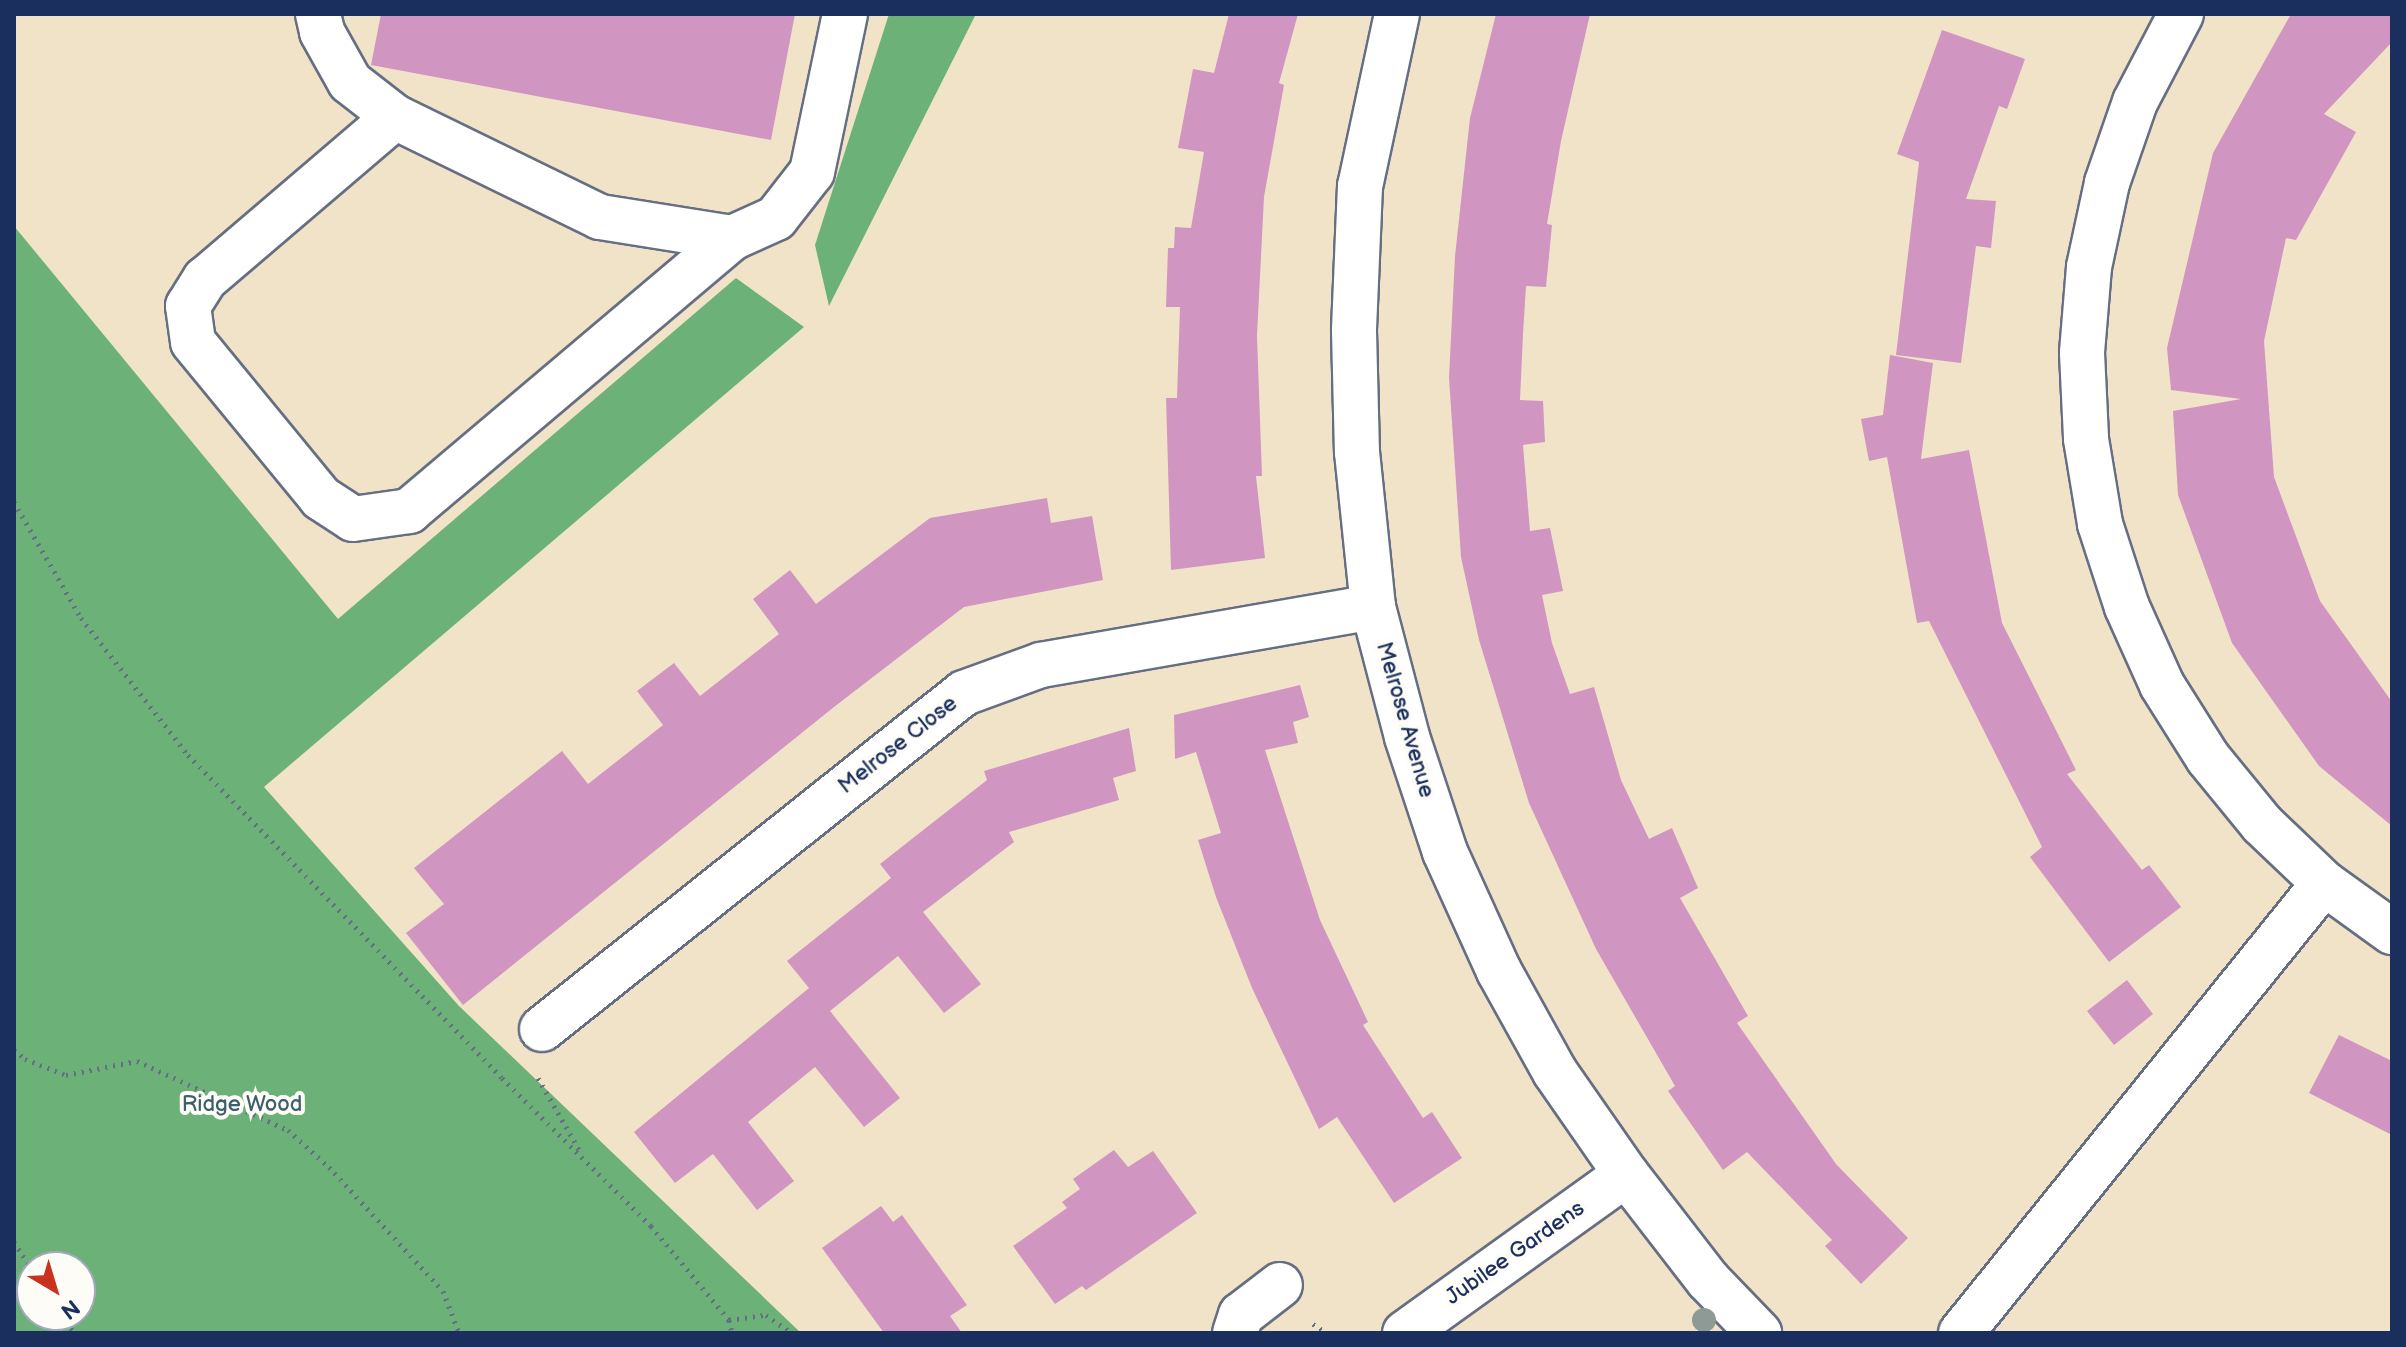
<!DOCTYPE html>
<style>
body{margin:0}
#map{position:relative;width:2406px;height:1347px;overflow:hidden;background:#f1e3c7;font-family:"Balsamiq Sans",sans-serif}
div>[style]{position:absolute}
.forest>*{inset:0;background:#6cb278}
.building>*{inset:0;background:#d096c1}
.path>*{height:5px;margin-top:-2.5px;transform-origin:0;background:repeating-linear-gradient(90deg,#666e83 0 2px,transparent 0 8px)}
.roads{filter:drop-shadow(2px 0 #666e83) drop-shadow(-2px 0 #666e83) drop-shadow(0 2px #666e83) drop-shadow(0 -2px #666e83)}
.minor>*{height:44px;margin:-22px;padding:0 22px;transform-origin:22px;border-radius:22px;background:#fff}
.trees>*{width:24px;height:24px;margin:-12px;border-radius:50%;background:#8d9a95}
span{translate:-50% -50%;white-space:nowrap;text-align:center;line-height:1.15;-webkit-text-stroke:8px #fdfcf7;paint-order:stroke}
.street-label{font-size:22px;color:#1b2f5e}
.park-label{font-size:22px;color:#3b5f6c}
.frame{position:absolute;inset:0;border:16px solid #1b2f5e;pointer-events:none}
.north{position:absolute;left:16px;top:1251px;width:80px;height:80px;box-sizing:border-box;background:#fdfcf7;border:2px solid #a3aaba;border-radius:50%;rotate:142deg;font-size:22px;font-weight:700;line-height:32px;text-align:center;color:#1b2f5e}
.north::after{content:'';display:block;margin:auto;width:28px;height:36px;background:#c8321e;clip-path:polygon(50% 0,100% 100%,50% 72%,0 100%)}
</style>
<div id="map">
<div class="forest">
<i style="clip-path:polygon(889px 14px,976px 14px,829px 306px,815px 245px)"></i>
<i style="clip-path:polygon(evenodd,14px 226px,338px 619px,736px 278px,804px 327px,264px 787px,459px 1006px,801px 1333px,14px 1333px,14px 226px,32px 1267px,80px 1267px,80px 1315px,32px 1315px,32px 1267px)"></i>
</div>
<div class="building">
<i style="clip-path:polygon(381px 14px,795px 14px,771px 140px,371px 65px)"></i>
<i style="clip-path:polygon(1229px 14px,1298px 14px,1279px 83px,1284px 85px,1264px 197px,1257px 336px,1262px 476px,1256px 476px,1265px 558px,1171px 570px,1166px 398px,1177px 398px,1180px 307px,1166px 307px,1168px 248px,1174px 248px,1175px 227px,1191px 228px,1204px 152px,1178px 148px,1193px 69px,1214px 73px)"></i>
<i style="clip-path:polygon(1496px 14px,1590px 14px,1561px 141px,1547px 224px,1552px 225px,1546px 287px,1526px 286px,1523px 334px,1520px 400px,1543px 401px,1545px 442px,1523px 445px,1530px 531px,1550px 528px,1563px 591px,1542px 595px,1552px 643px,1570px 694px,1594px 687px,1621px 780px,1649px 839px,1672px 828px,1698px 888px,1680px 898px,1748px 1016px,1737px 1023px,1836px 1164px,1908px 1238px,1861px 1284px,1825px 1246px,1832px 1240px,1747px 1152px,1723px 1170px,1668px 1091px,1675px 1086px,1596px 949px,1529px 803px,1479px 640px,1461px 557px,1449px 378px,1455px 256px,1470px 118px)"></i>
<i style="clip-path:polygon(2291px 14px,2392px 14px,2392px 42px,2324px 114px,2356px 132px,2296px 240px,2286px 238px,2264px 341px,2274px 477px,2320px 601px,2392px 702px,2392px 826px,2319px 766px,2232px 643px,2178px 495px,2173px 411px,2241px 399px,2171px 390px,2167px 348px,2213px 153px)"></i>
<i style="clip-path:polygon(1942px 30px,2025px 59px,2007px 109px,1999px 106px,1966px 199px,1996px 201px,1991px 248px,1976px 246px,1961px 363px,1896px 355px,1919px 162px,1897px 154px)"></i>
<i style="clip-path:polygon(1890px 355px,1933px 363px,1921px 459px,1969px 450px,2002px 623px,2076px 770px,2067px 774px,2142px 870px,2149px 865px,2181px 907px,2109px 962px,2030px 857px,2042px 847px,1929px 621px,1917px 623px,1887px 457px,1869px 461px,1861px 419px,1883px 415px)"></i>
<i style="clip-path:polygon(1047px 498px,1051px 523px,1092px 516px,1103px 580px,964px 607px,834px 707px,463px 1005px,406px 933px,444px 904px,414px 868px,562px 751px,588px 784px,663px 725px,637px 691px,674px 663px,700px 696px,779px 634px,753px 599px,790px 570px,816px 604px,930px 518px)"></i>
<i style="clip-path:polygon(1300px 685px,1309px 717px,1293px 722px,1298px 743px,1265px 750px,1320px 920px,1368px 1022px,1363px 1025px,1423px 1118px,1432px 1112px,1462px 1158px,1394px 1203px,1337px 1117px,1319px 1129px,1252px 988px,1216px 897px,1198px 840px,1221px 833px,1196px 752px,1175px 759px,1174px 715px)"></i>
<i style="clip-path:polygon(1129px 728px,1136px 771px,1113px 778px,1119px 800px,1009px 832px,1014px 842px,923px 912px,981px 984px,944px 1013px,898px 956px,830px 1011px,900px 1098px,864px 1127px,815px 1067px,748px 1122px,794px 1181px,757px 1210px,713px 1154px,675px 1183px,634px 1132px,809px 988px,787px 961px,891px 878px,880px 864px,987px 780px,984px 771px)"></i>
<i style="clip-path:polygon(2127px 980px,2153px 1014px,2114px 1045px,2087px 1011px)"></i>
<i style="clip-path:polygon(2339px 1035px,2392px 1061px,2392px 1135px,2309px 1093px)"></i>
<i style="clip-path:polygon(1114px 1150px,1128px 1167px,1153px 1151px,1197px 1213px,1086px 1290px,1082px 1286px,1055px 1304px,1013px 1246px,1067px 1208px,1062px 1202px,1080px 1189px,1073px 1179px)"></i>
<i style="clip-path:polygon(881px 1206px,893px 1222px,902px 1215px,967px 1305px,950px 1316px,962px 1333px,884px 1333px,822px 1248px)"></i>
</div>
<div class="path">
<i style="left:14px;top:502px;width:134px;rotate:60deg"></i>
<i style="left:81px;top:618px;width:174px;rotate:52deg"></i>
<i style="left:188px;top:755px;width:450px;rotate:45.8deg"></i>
<i style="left:502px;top:1078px;width:210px;rotate:44.8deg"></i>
<i style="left:651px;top:1226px;width:122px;rotate:50.3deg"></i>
<i style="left:729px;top:1320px;width:13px;rotate:77deg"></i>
<i style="left:14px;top:1050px;width:14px;rotate:39deg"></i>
<i style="left:25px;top:1059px;width:44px;rotate:21.3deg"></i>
<i style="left:66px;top:1075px;width:72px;rotate:-11.2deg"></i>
<i style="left:137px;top:1061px;width:166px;rotate:24.6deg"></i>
<i style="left:288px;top:1130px;width:55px;rotate:42.1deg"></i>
<i style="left:329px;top:1167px;width:168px;rotate:47.4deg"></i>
<i style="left:443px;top:1291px;width:45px;rotate:69.1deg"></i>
<i style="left:538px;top:1078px;width:86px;rotate:60.2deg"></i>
<i style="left:14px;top:1242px;width:33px;rotate:57deg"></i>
<i style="left:62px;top:1315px;width:22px;rotate:56deg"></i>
<i style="left:729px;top:1320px;width:37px;rotate:-8deg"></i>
<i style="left:766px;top:1315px;width:32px;rotate:35deg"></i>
<i style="left:1313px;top:1324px;width:17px;rotate:33deg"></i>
</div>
<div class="roads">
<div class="minor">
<i style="left:318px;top:14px;width:18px;rotate:77deg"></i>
<i style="left:322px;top:32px;width:57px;rotate:60.8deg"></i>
<i style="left:350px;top:82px;width:57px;rotate:37.9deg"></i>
<i style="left:395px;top:117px;width:228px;rotate:26deg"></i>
<i style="left:600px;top:217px;width:134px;rotate:9deg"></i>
<i style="left:1397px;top:14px;width:176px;rotate:102.1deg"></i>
<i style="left:1360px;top:186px;width:145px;rotate:92.4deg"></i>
<i style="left:1354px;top:331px;width:121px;rotate:88.6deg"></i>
<i style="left:1357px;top:452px;width:156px;rotate:84.1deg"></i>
<i style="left:1373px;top:607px;width:134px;rotate:75.3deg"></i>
<i style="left:1407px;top:737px;width:121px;rotate:71.7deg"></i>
<i style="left:1445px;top:852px;width:131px;rotate:65.6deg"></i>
<i style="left:1499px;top:971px;width:115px;rotate:61deg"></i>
<i style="left:1555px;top:1072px;width:124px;rotate:55.2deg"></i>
<i style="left:1626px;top:1174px;width:134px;rotate:52.3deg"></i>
<i style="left:1708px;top:1280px;width:74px;rotate:46.1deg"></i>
<i style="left:2181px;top:14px;width:99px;rotate:117.6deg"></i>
<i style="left:2135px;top:102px;width:86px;rotate:109.1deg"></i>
<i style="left:2107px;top:183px;width:86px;rotate:102.1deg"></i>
<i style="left:2089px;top:267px;width:86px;rotate:94.7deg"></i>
<i style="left:2082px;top:353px;width:86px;rotate:87.3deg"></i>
<i style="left:2086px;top:439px;width:86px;rotate:80.6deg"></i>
<i style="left:2100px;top:524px;width:87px;rotate:72deg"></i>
<i style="left:2127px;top:607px;width:85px;rotate:65.8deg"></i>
<i style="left:2162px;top:685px;width:86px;rotate:57.8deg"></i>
<i style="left:2208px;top:758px;width:85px;rotate:50.7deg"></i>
<i style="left:2262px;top:824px;width:86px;rotate:43.6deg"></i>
<i style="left:2324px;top:883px;width:84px;rotate:35.8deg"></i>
<i style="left:395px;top:117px;width:250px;rotate:139.5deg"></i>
<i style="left:205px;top:279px;width:32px;rotate:122deg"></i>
<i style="left:188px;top:306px;width:36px;rotate:82deg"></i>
<i style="left:193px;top:342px;width:202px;rotate:50.6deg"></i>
<i style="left:321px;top:498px;width:38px;rotate:33deg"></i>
<i style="left:353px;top:519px;width:57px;rotate:-8.1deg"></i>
<i style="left:409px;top:511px;width:423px;rotate:-40.2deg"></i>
<i style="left:732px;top:238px;width:48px;rotate:-24.4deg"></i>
<i style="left:776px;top:218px;width:58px;rotate:-52deg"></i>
<i style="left:812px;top:172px;width:161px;rotate:-78.2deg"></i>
<i style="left:542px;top:1029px;width:539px;rotate:-38.53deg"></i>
<i style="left:964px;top:693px;width:82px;rotate:-20deg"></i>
<i style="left:1041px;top:665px;width:337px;rotate:-9.9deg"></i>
<i style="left:1235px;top:1333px;width:19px;rotate:-72deg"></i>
<i style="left:1241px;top:1315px;width:49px;rotate:-37.6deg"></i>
<i style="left:1405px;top:1333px;width:272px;rotate:-35.7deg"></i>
<i style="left:1961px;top:1333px;width:578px;rotate:-51.11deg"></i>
</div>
</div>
<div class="trees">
<i style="left:1704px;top:1320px"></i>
</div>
<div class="street-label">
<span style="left:1405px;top:720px;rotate:74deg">Melrose Avenue</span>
<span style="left:898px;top:745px;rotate:-38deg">Melrose Close</span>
<span style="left:1515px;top:1253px;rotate:-35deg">Jubilee Gardens</span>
</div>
<div class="park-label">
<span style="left:242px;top:1105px">Ridge Wood</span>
</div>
<div class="frame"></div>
<div class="north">N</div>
</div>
